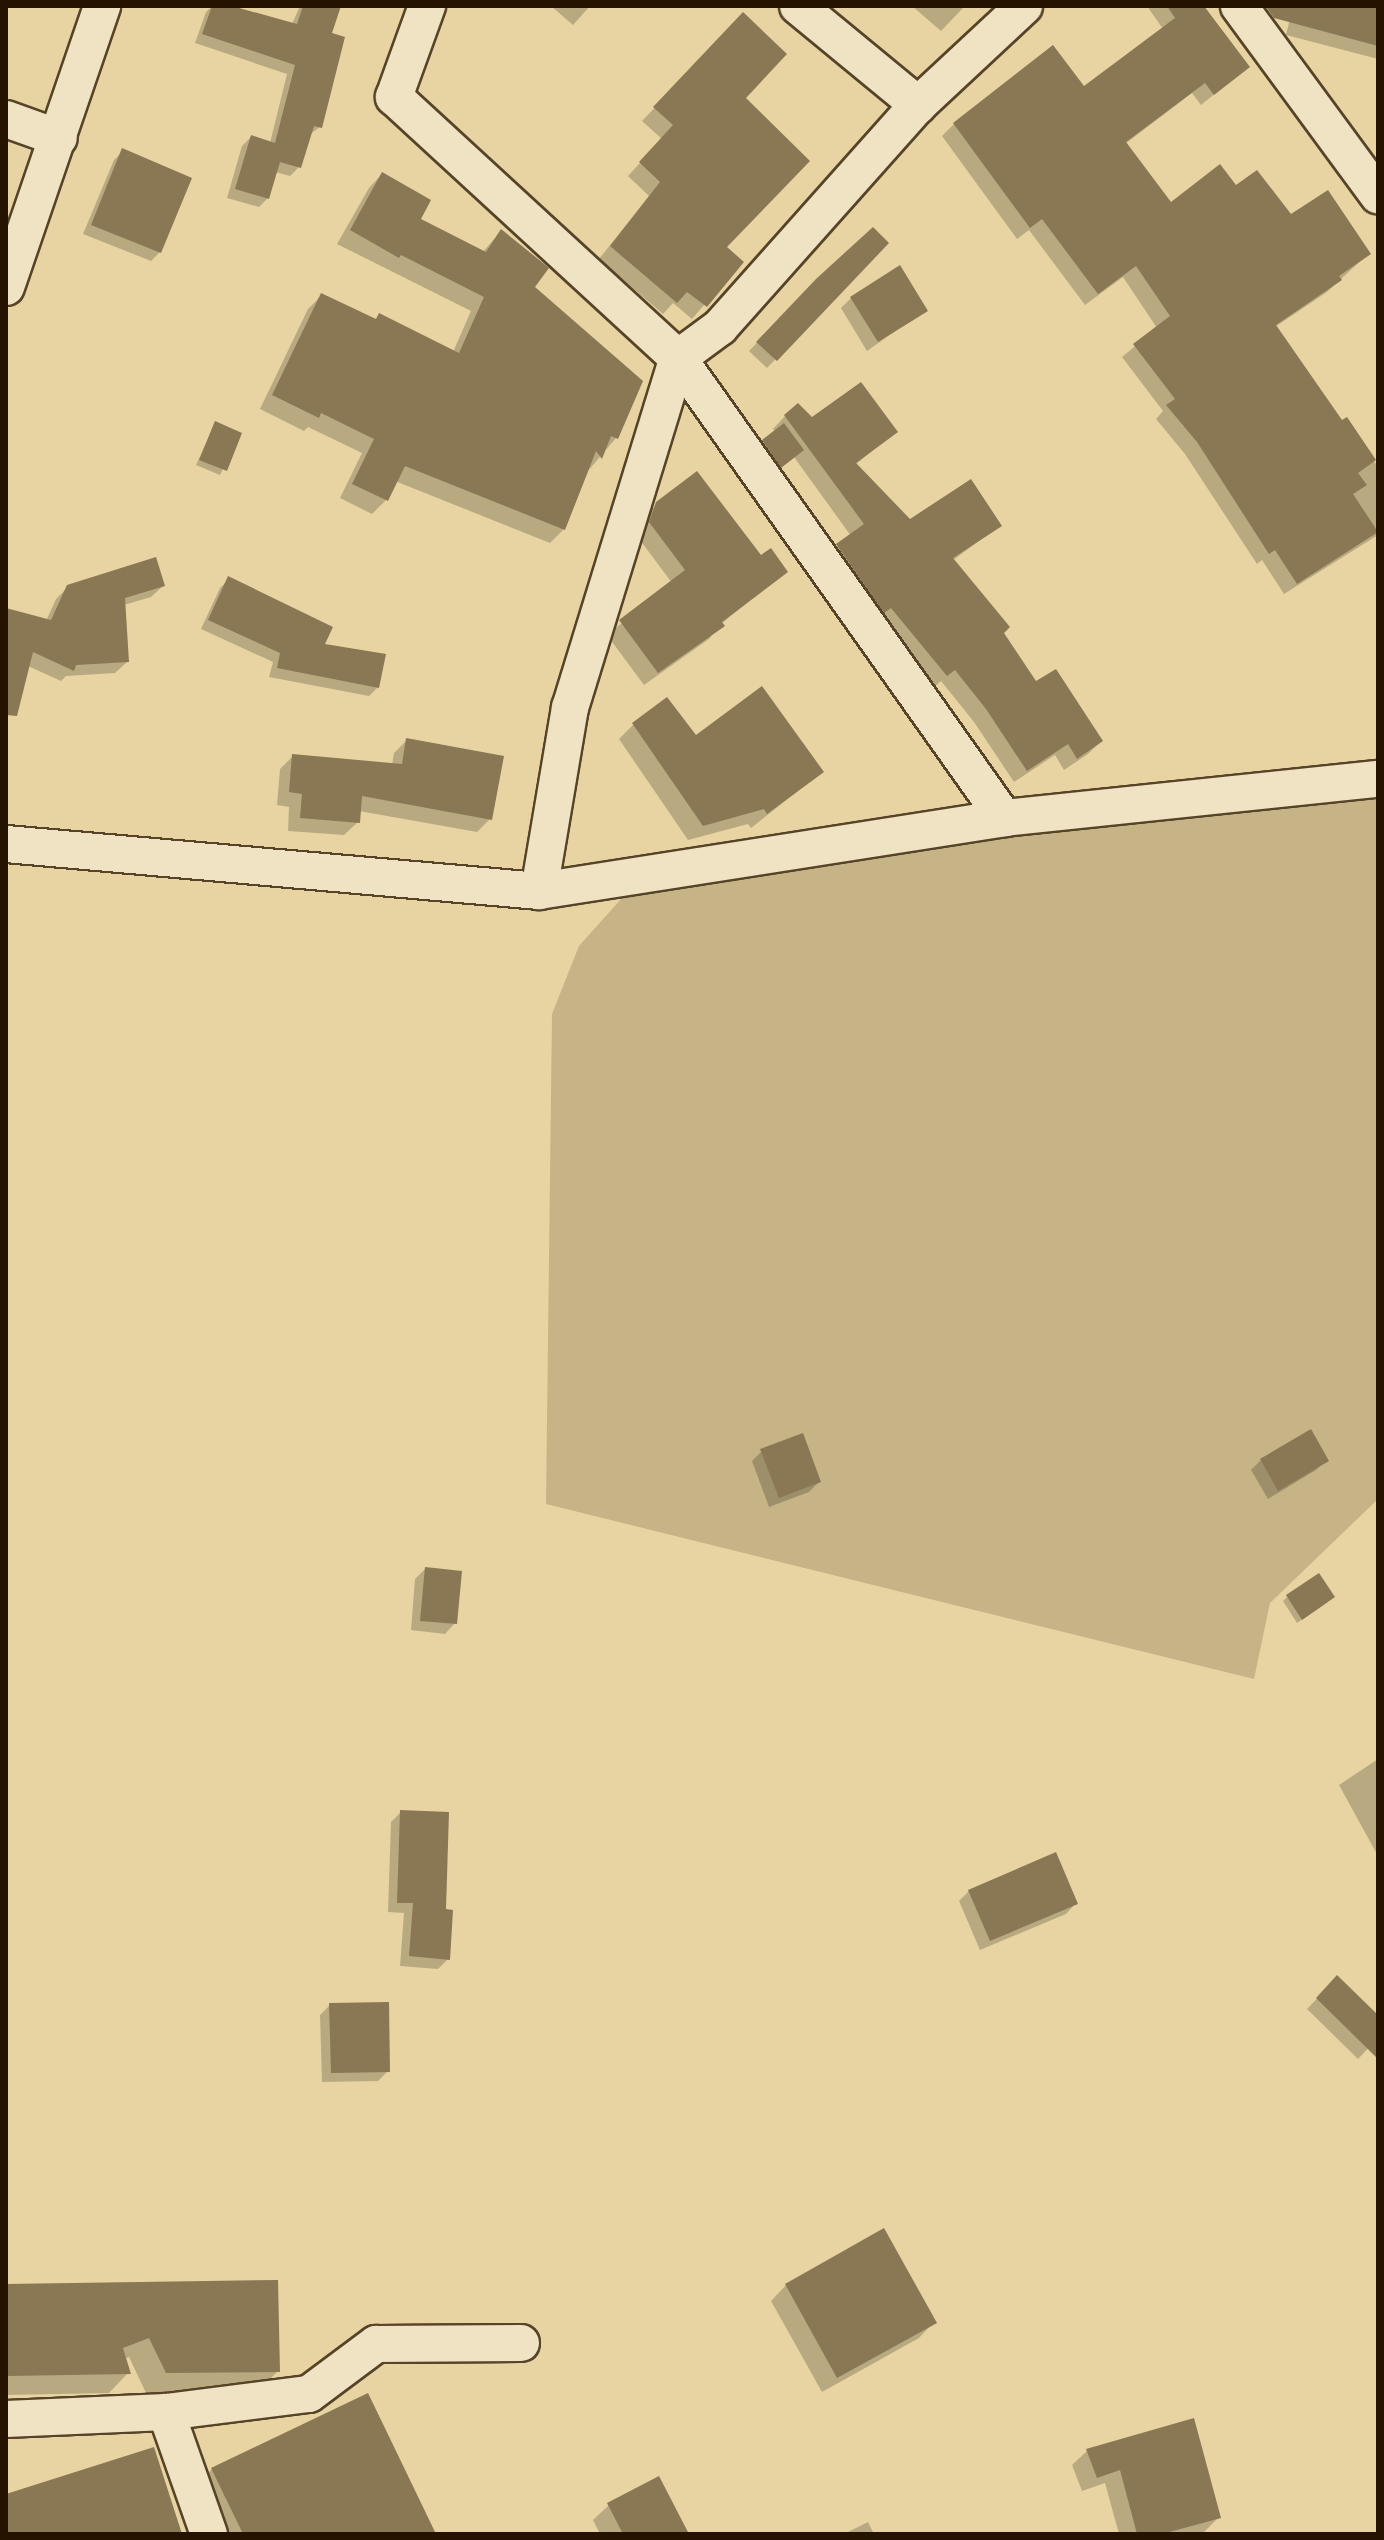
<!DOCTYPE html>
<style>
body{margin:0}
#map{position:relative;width:1384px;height:2540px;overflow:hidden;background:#e7d4a2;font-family:"IM FELL Double Pica",serif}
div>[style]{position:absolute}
.green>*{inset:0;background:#c6b386}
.shadow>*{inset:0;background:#0003}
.building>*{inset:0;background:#8a7754}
.roads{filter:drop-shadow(2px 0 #564328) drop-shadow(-2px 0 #564328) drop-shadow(0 2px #564328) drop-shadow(0 -2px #564328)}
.minor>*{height:36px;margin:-18px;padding:0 18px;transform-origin:18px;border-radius:18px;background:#efe3c3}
span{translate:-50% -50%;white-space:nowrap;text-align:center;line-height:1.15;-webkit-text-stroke:7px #efe3c3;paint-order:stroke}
.frame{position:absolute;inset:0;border:8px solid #251300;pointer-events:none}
</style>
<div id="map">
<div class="green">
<i style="clip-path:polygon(1378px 798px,1378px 1499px,1270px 1603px,1254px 1679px,546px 1504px,552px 1014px,579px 946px,622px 898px,677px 872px)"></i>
</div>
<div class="shadow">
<i style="clip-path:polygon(212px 6px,292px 24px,300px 6px,339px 6px,329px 34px,320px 127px,309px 135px,299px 167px,290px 176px,275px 172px,268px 198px,259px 207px,227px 198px,242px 146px,251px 137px,270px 143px,287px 74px,195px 43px,206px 12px)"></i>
<i style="clip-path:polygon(551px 6px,590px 6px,573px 25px)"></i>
<i style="clip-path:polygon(912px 6px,965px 6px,941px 31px)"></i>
<i style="clip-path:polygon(1147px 6px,1200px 6px,1248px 67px,1201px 105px,1192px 93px,1125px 144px,1170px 204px,1236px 188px,1368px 254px,1327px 292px,1275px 327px,1342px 423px,1346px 420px,1378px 467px,1378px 535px,1284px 594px,1262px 560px,1257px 564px,1185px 454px,1156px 419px,1163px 411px,1122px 357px,1157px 328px,1123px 277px,1085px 305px,1029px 230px,1017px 239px,942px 136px,954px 124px,1083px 89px,1163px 29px)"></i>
<i style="clip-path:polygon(1293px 6px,1378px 6px,1378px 59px,1286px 35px)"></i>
<i style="clip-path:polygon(743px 15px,743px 98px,724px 247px,741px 262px,692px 319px,673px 303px,663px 314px,599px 259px,649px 196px,628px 176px,662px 139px,642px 121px)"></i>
<i style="clip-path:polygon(123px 151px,160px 252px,151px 261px,83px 234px,114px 160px)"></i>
<i style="clip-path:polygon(382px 174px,418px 220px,482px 253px,501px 231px,616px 438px,588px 471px,564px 529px,550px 543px,395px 481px,386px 500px,372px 514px,340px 498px,362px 453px,308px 427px,304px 431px,260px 409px,308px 309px,322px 295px,374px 321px,379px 316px,453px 352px,471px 311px,337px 244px,369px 188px)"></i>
<i style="clip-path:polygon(886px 243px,767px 368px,749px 351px,817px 281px)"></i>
<i style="clip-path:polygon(851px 298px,925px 310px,867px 351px,841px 308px)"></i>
<i style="clip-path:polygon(785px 416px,895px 432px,855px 465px,910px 522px,999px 526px,952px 561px,1035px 684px,1101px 741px,1088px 754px,1064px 770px,1055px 755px,1014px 782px,974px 722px,941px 681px,934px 687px,825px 559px,851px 536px,794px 457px,776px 471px,759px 446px,775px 432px,773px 429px)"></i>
<i style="clip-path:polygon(215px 424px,240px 434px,220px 475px,196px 465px)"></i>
<i style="clip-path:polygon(657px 504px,786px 571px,721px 624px,709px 639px,644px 685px,607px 635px,672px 583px,637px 536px,643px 518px)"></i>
<i style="clip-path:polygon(229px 579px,322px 645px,378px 687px,369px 696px,269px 677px,273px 662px,201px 629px,220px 588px)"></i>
<i style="clip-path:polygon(163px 586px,151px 597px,124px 605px,127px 662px,115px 673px,66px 676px,61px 681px,28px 666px,6px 683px,6px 610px,46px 621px,56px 599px,68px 587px)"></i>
<i style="clip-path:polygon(634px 724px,695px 737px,822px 772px,751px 828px,748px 824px,688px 840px,619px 739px)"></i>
<i style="clip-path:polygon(407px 740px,490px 819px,477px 832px,359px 811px,358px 822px,344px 835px,288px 831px,289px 807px,277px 805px,280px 769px,293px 756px,392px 765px,394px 753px)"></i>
<i style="clip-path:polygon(762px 1451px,819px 1482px,809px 1492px,769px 1507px,752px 1461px)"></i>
<i style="clip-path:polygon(1261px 1460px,1326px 1460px,1316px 1470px,1268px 1499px,1251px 1470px)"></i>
<i style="clip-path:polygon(425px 1569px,455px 1623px,445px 1634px,411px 1630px,415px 1579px)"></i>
<i style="clip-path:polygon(1287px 1597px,1328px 1602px,1297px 1623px,1283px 1601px)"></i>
<i style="clip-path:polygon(1378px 1759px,1378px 1856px,1339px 1785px)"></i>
<i style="clip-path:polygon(401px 1812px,444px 1911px,448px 1959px,438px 1969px,400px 1966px,404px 1913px,388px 1912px,391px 1822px)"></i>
<i style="clip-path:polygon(969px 1891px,1076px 1903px,1066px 1914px,980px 1950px,959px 1901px)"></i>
<i style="clip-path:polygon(1337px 1978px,1378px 2018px,1378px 2038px,1358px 2059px,1307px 2009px)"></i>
<i style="clip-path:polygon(330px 2005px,388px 2071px,378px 2081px,322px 2082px,320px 2015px)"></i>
<i style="clip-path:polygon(786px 2285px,934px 2322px,919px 2338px,822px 2392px,771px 2301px)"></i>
<i style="clip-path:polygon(6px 2286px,278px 2371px,258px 2391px,146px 2393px,129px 2357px,124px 2359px,128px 2373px,109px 2393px,6px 2395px)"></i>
<i style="clip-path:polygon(1087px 2451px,1219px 2517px,1204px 2532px,1197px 2534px,1119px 2534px,1105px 2483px,1082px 2491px,1072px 2465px)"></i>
<i style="clip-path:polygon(212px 2469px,433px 2534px,215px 2534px,193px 2489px)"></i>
<i style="clip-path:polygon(609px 2505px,687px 2534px,600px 2534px,593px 2520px)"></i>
<i style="clip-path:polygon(868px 2522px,874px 2534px,844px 2534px)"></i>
</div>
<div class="building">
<i style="clip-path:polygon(212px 6px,232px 6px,297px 24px,303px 6px,341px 6px,332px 33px,345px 37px,322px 128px,314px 126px,301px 168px,280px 162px,269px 199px,235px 189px,251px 135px,275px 143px,295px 65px,202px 34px)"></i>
<i style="clip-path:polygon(1167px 6px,1204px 6px,1250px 67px,1214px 95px,1205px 83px,1126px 142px,1171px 202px,1220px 164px,1236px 185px,1257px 170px,1291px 214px,1328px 190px,1371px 254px,1339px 276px,1342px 280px,1276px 325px,1342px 420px,1347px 417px,1376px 460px,1358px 473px,1367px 485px,1353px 494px,1378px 532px,1297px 584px,1275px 550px,1269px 554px,1197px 442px,1166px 405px,1175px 399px,1133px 344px,1170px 316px,1136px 266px,1098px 294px,1042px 219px,1030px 228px,953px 123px,1053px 45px,1084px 86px,1175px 18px)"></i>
<i style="clip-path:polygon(1378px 6px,1378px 46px,1274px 18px,1266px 7px)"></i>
<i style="clip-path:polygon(743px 12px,787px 54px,746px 98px,810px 161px,727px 247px,744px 262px,707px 307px,687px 292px,677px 303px,610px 246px,660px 182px,639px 162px,673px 125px,653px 107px)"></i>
<i style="clip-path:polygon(122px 148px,192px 178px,161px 253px,91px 225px)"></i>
<i style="clip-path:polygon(382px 172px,431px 200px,421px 219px,486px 252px,501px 229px,543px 263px,549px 268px,535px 287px,643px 381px,618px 439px,611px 436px,602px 459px,596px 451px,565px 530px,405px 466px,388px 501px,352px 484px,374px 439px,321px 413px,319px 418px,272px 395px,321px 293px,376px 319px,379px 313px,459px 353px,484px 297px,401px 255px,399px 258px,350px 230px)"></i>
<i style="clip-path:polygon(873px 227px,889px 243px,777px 361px,756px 342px,816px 279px)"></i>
<i style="clip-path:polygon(900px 265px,928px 311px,878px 342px,850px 297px)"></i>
<i style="clip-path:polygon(861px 382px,898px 432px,856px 463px,910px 519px,971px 479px,1002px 526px,953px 558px,1010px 627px,1004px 633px,1036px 681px,1056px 669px,1103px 741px,1077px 759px,1068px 744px,1027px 771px,986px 709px,955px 670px,947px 676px,891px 608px,884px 613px,836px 544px,864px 524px,784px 415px,798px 403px,812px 417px)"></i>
<i style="clip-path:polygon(215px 421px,242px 433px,227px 471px,199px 460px)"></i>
<i style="clip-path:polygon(784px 423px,804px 450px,781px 468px,762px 440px)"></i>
<i style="clip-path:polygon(697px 471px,761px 555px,771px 548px,788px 572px,722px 622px,725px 626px,658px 673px,619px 620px,685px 570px,649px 522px,656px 502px)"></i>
<i style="clip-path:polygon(156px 557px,165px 586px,125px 598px,129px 662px,76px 665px,74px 671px,33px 652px,17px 716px,6px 715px,6px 608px,51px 620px,67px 585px)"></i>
<i style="clip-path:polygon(228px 576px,333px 627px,325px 644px,386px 654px,379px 688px,277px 668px,280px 653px,208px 620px)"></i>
<i style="clip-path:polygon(762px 686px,824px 772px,767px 814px,764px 809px,703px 826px,632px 723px,667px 697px,696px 735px)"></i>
<i style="clip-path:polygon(406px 738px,504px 756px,492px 820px,362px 796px,360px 823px,300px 818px,302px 794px,289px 792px,292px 754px,402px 764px)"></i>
<i style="clip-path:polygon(1311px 1429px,1329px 1461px,1278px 1491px,1260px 1459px)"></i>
<i style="clip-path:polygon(803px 1433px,821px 1482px,779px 1498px,760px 1449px)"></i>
<i style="clip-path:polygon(425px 1567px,462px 1571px,457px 1624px,420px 1621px)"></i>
<i style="clip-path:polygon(1319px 1573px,1335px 1597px,1302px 1620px,1286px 1595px)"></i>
<i style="clip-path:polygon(400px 1810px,449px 1812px,446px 1909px,453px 1910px,450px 1960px,409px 1956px,413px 1903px,397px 1903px)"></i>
<i style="clip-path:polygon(1056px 1852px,1078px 1904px,990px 1941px,968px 1890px)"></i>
<i style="clip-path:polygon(1337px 1975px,1378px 2015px,1378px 2059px,1316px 1998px)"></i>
<i style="clip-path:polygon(389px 2002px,390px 2072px,331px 2073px,329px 2003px)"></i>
<i style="clip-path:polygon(884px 2228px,937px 2323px,837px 2378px,785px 2284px)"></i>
<i style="clip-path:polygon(278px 2280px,280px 2372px,166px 2373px,149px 2338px,123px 2348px,131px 2374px,6px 2376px,6px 2284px)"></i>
<i style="clip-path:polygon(368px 2393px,436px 2534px,243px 2534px,211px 2468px)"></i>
<i style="clip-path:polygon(1194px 2418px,1221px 2518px,1162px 2534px,1137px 2534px,1120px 2470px,1097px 2478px,1086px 2449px)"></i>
<i style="clip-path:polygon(154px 2447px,182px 2534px,6px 2534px,6px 2494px)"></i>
<i style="clip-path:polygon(659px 2476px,689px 2534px,623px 2534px,607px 2503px)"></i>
</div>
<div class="roads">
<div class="minor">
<i style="left:427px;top:6px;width:97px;rotate:109.9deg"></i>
<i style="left:394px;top:97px;width:386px;rotate:42.6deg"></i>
<i style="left:678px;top:358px;width:564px;rotate:54.67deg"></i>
<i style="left:798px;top:6px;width:156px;rotate:39.5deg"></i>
<i style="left:1239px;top:6px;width:235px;rotate:53.7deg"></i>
<i style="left:6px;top:119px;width:56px;rotate:19.7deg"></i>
<i style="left:6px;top:287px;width:297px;rotate:-71.1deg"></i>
<i style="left:6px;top:844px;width:535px;rotate:5.04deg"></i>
<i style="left:539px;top:891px;width:471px;rotate:-8.9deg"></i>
<i style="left:1004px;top:818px;width:376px;rotate:-6deg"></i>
<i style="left:539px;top:891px;width:186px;rotate:-80.4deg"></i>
<i style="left:570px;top:708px;width:366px;rotate:-72.9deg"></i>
<i style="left:678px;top:358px;width:52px;rotate:-36.4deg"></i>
<i style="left:720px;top:327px;width:297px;rotate:-48.3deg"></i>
<i style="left:918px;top:105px;width:145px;rotate:-43deg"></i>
<i style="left:166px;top:2412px;width:129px;rotate:70.6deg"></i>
<i style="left:6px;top:2419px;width:160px;rotate:-2.5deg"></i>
<i style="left:166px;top:2412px;width:144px;rotate:-7.2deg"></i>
<i style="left:309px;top:2394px;width:84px;rotate:-36.7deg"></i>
<i style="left:376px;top:2344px;width:145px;rotate:-0.4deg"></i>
</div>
</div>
<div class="frame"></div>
</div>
